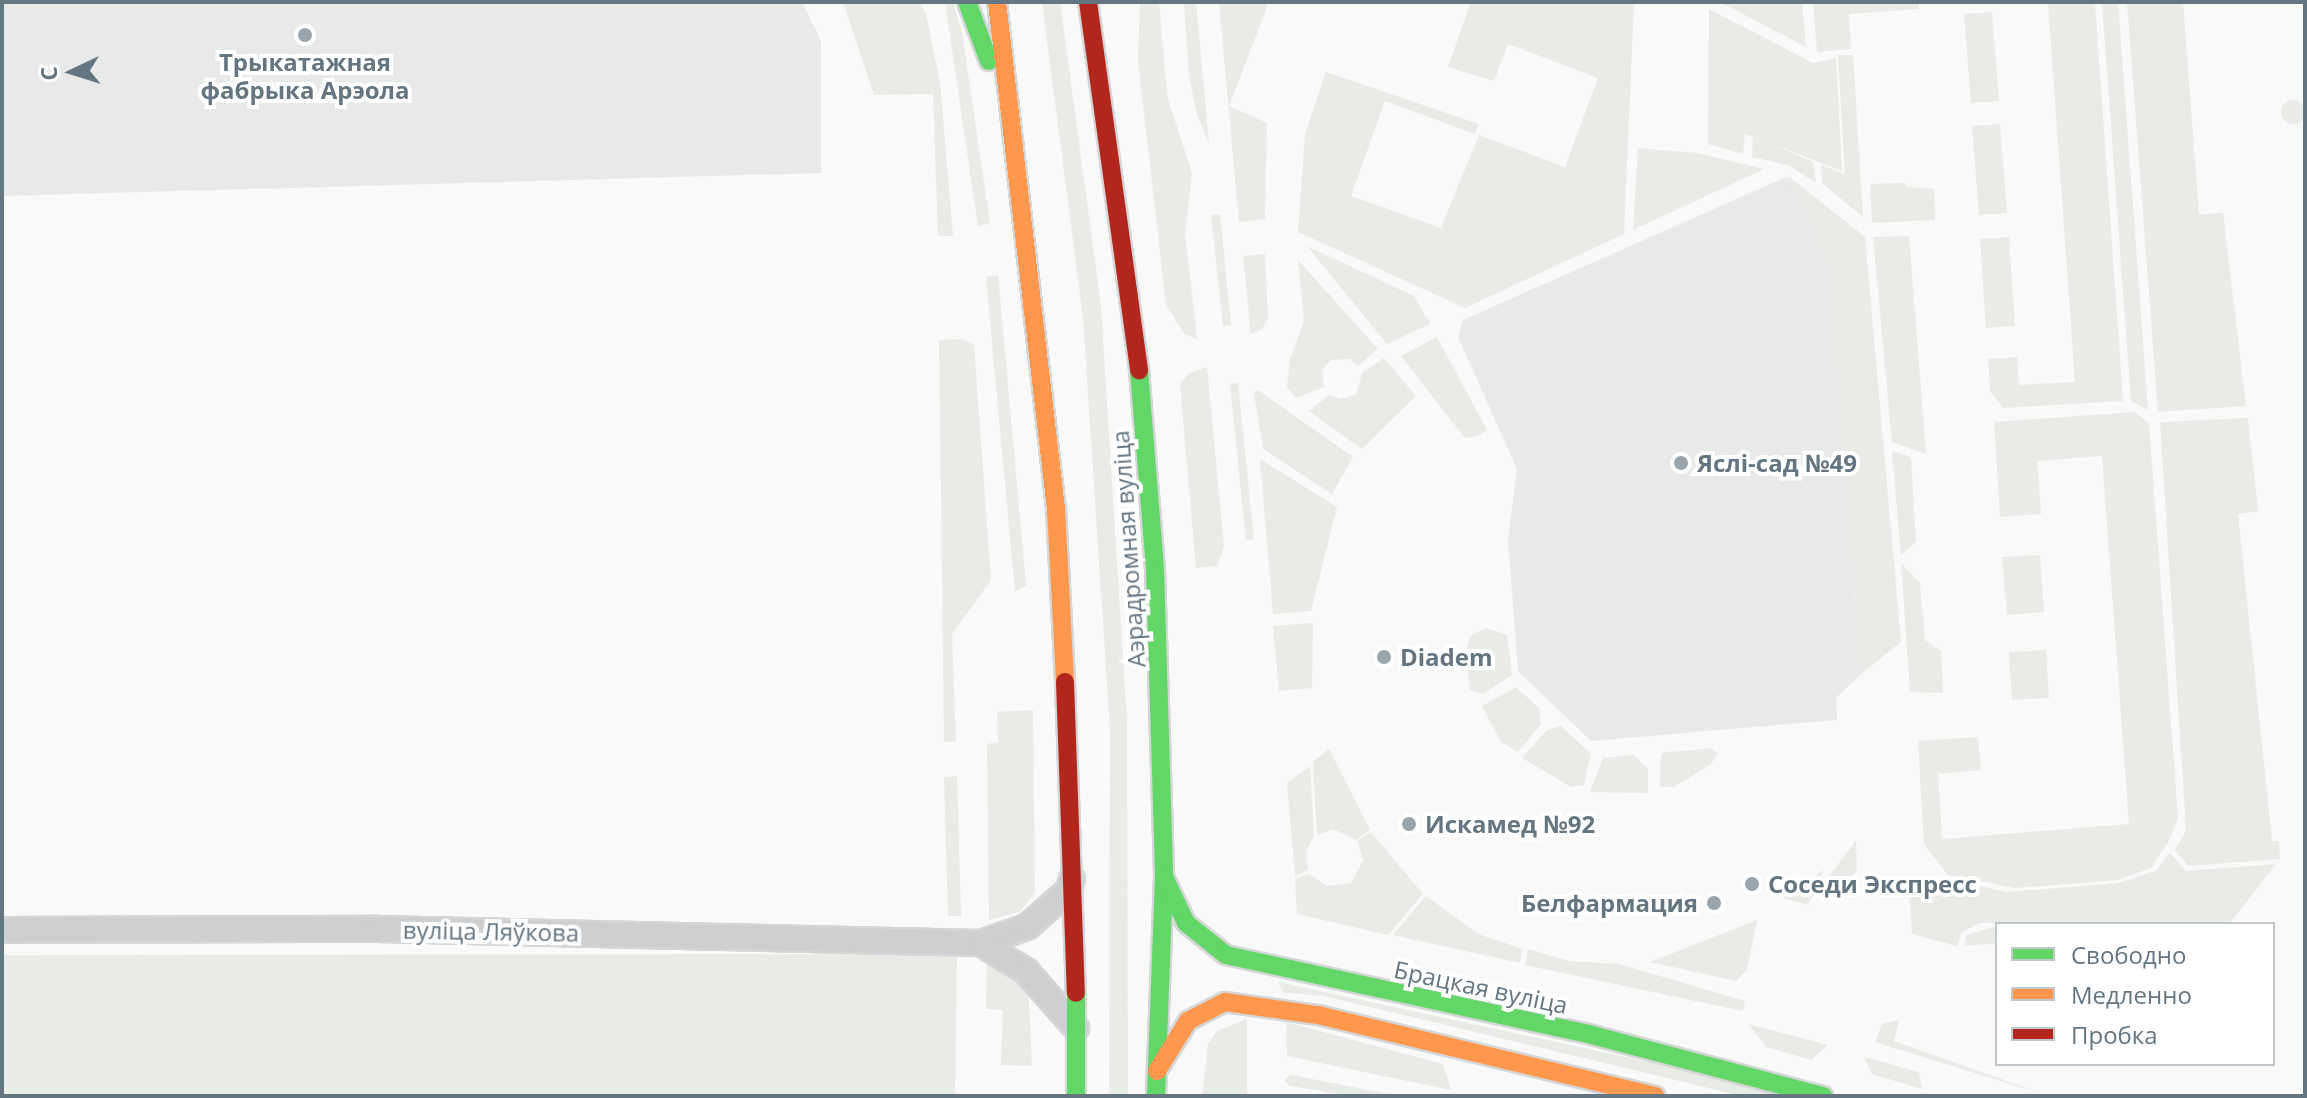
<!DOCTYPE html>
<meta charset="utf-8">
<style>
body{margin:0}
#map{position:relative;width:2307px;height:1098px;overflow:hidden;background:#f9f9f9;font-family:"Open Sans",sans-serif}
div>[style]{position:absolute}
.built>*{inset:0;background:#e8e9e9}
.green>*{inset:0;background:#e8ebe6}
.round{border-radius:50%}
.roads{filter:drop-shadow(2px 0 #d5d6d7) drop-shadow(-2px 0 #d5d6d7) drop-shadow(0 2px #d5d6d7) drop-shadow(0 -2px #d5d6d7)}
.street>*{height:24px;margin:-12px;padding:0 12px;transform-origin:12px;border-radius:12px;background:#cecfd0}
.fast>*{height:18px;margin:-9px;padding:0 9px;transform-origin:9px;border-radius:9px;background:#63d668}
.slow>*{height:18px;margin:-9px;padding:0 9px;transform-origin:9px;border-radius:9px;background:#ff974d}
.jam>*{height:18px;margin:-9px;padding:0 9px;transform-origin:9px;border-radius:9px;background:#b3261e}
.dots>*{width:22px;height:22px;translate:-50% -50%;box-sizing:border-box;border:4px solid #fff;border-radius:50%}
span{translate:-50% -50%;white-space:nowrap;text-align:center;line-height:1.15;-webkit-text-stroke:8px #fff;paint-order:stroke}
.poi-label{font-size:24px;color:#657683;font-weight:700}
.left{translate:0 -50%;text-align:left}
.right{translate:-100% -50%;text-align:right}
.street-label{font-size:24px;color:#657683}
.frame{position:absolute;inset:0;border:4px solid #657683;pointer-events:none}
.legend{position:absolute;left:1995px;top:922px;width:280px;height:144px;box-sizing:border-box;background:#fff;border:2px solid #c1c8cd;margin:0;padding:10px 14px;list-style:none;font-size:24px;color:#657683}
.legend li{display:flex;align-items:center;gap:16px;height:40px}
.legend b{width:40px;border:2px solid #c1c8cd}
.north{position:absolute;left:32px;top:32px;width:80px;height:80px;-webkit-text-stroke:6px #fff;paint-order:stroke;rotate:266deg;font-size:22px;font-weight:700;line-height:32px;text-align:center;color:#657683}
.north::after{content:'';display:block;margin:auto;width:28px;height:36px;background:#657683;clip-path:polygon(50% 0,100% 100%,50% 72%,0 100%)}
</style>
<div id="map">
<div class="built">
<i style="clip-path:polygon(2px 2px,802px 2px,821px 41px,821px 173px,2px 196px)"></i>
<i style="clip-path:polygon(1786px 177px,1796px 187px,1827px 259px,1861px 674px,1836px 698px,1837px 720px,1591px 741px,1518px 671px,1508px 539px,1517px 469px,1458px 337px,1463px 320px)"></i>
</div>
<div class="green">
<i style="clip-path:polygon(843px 2px,919px 2px,926px 14px,940px 82px,953px 236px,938px 236px,933px 94px,874px 95px)"></i>
<i style="clip-path:polygon(945px 2px,953px 2px,962px 33px,990px 223px,978px 226px)"></i>
<i style="clip-path:polygon(1042px 2px,1060px 2px,1101px 306px,1127px 721px,1128px 1096px,1109px 1096px,1110px 730px,1083px 317px)"></i>
<i style="clip-path:polygon(1140px 2px,1159px 2px,1167px 96px,1192px 173px,1185px 233px,1197px 339px,1184px 334px,1166px 304px,1138px 60px)"></i>
<i style="clip-path:polygon(1184px 2px,1196px 2px,1209px 143px,1197px 115px,1189px 76px)"></i>
<i style="clip-path:polygon(1219px 2px,1269px 2px,1229px 106px,1267px 123px,1265px 219px,1239px 222px)"></i>
<i style="clip-path:polygon(1471px 2px,1634px 2px,1624px 234px,1465px 308px,1298px 232px,1305px 134px,1326px 72px,1479px 124px,1475px 134px,1385px 101px,1351px 196px,1441px 228px,1479px 135px,1565px 167px,1598px 78px,1508px 44px,1494px 81px,1448px 67px)"></i>
<i style="clip-path:polygon(1720px 2px,1802px 2px,1806px 47px)"></i>
<i style="clip-path:polygon(1813px 2px,1919px 2px,1919px 9px,1849px 14px,1851px 49px,1817px 52px)"></i>
<i style="clip-path:polygon(2048px 2px,2095px 2px,2123px 401px,2003px 408px,1990px 391px,1988px 359px,2017px 357px,2019px 385px,2075px 382px)"></i>
<i style="clip-path:polygon(2102px 2px,2118px 2px,2148px 410px,2131px 401px)"></i>
<i style="clip-path:polygon(2127px 2px,2183px 2px,2199px 214px,2223px 213px,2246px 406px,2158px 412px)"></i>
<i style="clip-path:polygon(1709px 9px,1813px 63px,1836px 58px,1842px 171px,1770px 143px,1813px 162px,1816px 183px,1788px 165px,1752px 157px,1753px 137px,1745px 134px,1743px 154px,1708px 144px)"></i>
<i style="clip-path:polygon(1992px 12px,1999px 101px,1971px 103px,1964px 14px)"></i>
<i style="clip-path:polygon(1838px 55px,1853px 55px,1863px 217px,1822px 183px,1821px 165px,1845px 174px)"></i>
<i class="round" style="left:2281px;top:100px;width:24px;height:24px"></i>
<i style="clip-path:polygon(2000px 124px,2007px 213px,1979px 215px,1972px 126px)"></i>
<i style="clip-path:polygon(1638px 148px,1697px 153px,1764px 169px,1633px 230px)"></i>
<i style="clip-path:polygon(1787px 175px,1865px 237px,1901px 642px,1861px 674px,1827px 260px)"></i>
<i style="clip-path:polygon(1905px 183px,1906px 187px,1934px 189px,1935px 220px,1872px 223px,1870px 184px)"></i>
<i style="clip-path:polygon(1220px 214px,1231px 325px,1223px 326px,1211px 215px)"></i>
<i style="clip-path:polygon(1909px 236px,1926px 454px,1892px 442px,1873px 237px)"></i>
<i style="clip-path:polygon(2009px 237px,2015px 326px,1986px 328px,1980px 239px)"></i>
<i style="clip-path:polygon(1307px 246px,1414px 296px,1430px 324px,1387px 344px)"></i>
<i style="clip-path:polygon(1265px 254px,1268px 318px,1262px 329px,1251px 334px,1243px 256px)"></i>
<i style="clip-path:polygon(1298px 260px,1378px 349px,1358px 366px,1350px 359px,1331px 360px,1322px 370px,1324px 387px,1296px 398px,1287px 387px,1290px 359px,1304px 321px)"></i>
<i style="clip-path:polygon(998px 275px,1026px 585px,1015px 592px,986px 277px)"></i>
<i style="clip-path:polygon(1437px 337px,1487px 430px,1480px 435px,1465px 438px,1401px 356px)"></i>
<i style="clip-path:polygon(961px 339px,974px 345px,991px 580px,952px 634px,956px 741px,944px 742px,939px 340px)"></i>
<i style="clip-path:polygon(1384px 358px,1416px 396px,1362px 449px,1309px 411px,1329px 395px,1340px 399px,1356px 395px,1362px 373px)"></i>
<i style="clip-path:polygon(1207px 367px,1224px 547px,1217px 566px,1196px 568px,1180px 384px,1189px 373px)"></i>
<i style="clip-path:polygon(1238px 383px,1254px 540px,1246px 540px,1230px 384px)"></i>
<i style="clip-path:polygon(1258px 390px,1353px 457px,1332px 494px,1263px 449px,1254px 393px)"></i>
<i style="clip-path:polygon(2135px 412px,2149px 424px,2178px 818px,2170px 839px,2151px 868px,2118px 880px,2015px 888px,1948px 875px,1924px 844px,1918px 741px,1978px 737px,1981px 770px,1938px 774px,1942px 839px,2129px 824px,2102px 456px,2037px 461px,2041px 514px,2000px 517px,1994px 422px)"></i>
<i style="clip-path:polygon(2248px 418px,2258px 511px,2238px 514px,2272px 841px,2279px 841px,2280px 859px,2188px 866px,2175px 850px,2186px 830px,2160px 422px)"></i>
<i style="clip-path:polygon(1892px 451px,1911px 457px,1916px 541px,1901px 556px)"></i>
<i style="clip-path:polygon(1260px 459px,1337px 507px,1311px 611px,1273px 614px)"></i>
<i style="clip-path:polygon(2040px 555px,2044px 612px,2007px 615px,2002px 557px)"></i>
<i style="clip-path:polygon(1901px 563px,1920px 583px,1925px 640px,1941px 651px,1943px 693px,1910px 692px)"></i>
<i style="clip-path:polygon(1313px 623px,1312px 688px,1279px 691px,1273px 626px)"></i>
<i style="clip-path:polygon(1486px 628px,1507px 635px,1512px 675px,1483px 694px,1470px 690px,1466px 651px,1470px 636px)"></i>
<i style="clip-path:polygon(2046px 650px,2049px 698px,2012px 700px,2009px 652px)"></i>
<i style="clip-path:polygon(1516px 687px,1539px 708px,1541px 724px,1518px 752px,1501px 742px,1482px 706px)"></i>
<i style="clip-path:polygon(1033px 710px,1035px 893px,1019px 912px,989px 920px,987px 744px,998px 742px,997px 712px)"></i>
<i style="clip-path:polygon(1561px 726px,1591px 754px,1584px 785px,1571px 787px,1522px 758px,1547px 730px)"></i>
<i style="clip-path:polygon(1710px 748px,1718px 753px,1711px 764px,1674px 787px,1660px 787px,1661px 753px)"></i>
<i style="clip-path:polygon(1329px 749px,1370px 830px,1356px 840px,1333px 829px,1317px 835px,1313px 762px)"></i>
<i style="clip-path:polygon(1634px 755px,1648px 769px,1648px 793px,1590px 792px,1603px 758px)"></i>
<i style="clip-path:polygon(1310px 766px,1314px 836px,1306px 851px,1308px 870px,1295px 876px,1287px 783px)"></i>
<i style="clip-path:polygon(957px 776px,961px 916px,948px 916px,944px 777px)"></i>
<i style="clip-path:polygon(1371px 832px,1423px 894px,1388px 935px,1297px 914px,1295px 879px,1309px 874px,1327px 886px,1351px 883px,1363px 860px,1357px 841px)"></i>
<i style="clip-path:polygon(1856px 840px,1857px 878px,1850px 886px,1825px 882px)"></i>
<i style="clip-path:polygon(2170px 853px,2186px 871px,2276px 864px,2229px 924px,1979px 923px,1962px 932px,1957px 946px,1912px 934px,1908px 879px,1942px 878px,2007px 892px,2119px 883px,2155px 871px)"></i>
<i style="clip-path:polygon(1824px 870px,1808px 905px,1783px 898px)"></i>
<i style="clip-path:polygon(1426px 896px,1478px 934px,1523px 949px,1520px 963px,1393px 935px)"></i>
<i style="clip-path:polygon(1757px 920px,1747px 970px,1736px 981px,1650px 962px)"></i>
<i style="clip-path:polygon(1997px 926px,1997px 943px,1964px 946px,1966px 935px)"></i>
<i style="clip-path:polygon(1528px 949px,1569px 961px,1619px 964px,1745px 1001px,1743px 1011px,1525px 965px)"></i>
<i style="clip-path:polygon(957px 954px,955px 1096px,2px 1096px,2px 955px)"></i>
<i style="clip-path:polygon(987px 960px,1028px 985px,1032px 1066px,1001px 1065px,1003px 1010px,986px 1009px)"></i>
<i style="clip-path:polygon(1278px 982px,1686px 1070px,1783px 1096px,1742px 1096px,1324px 996px,1283px 993px)"></i>
<i style="clip-path:polygon(1247px 1019px,1247px 1096px,1202px 1096px,1208px 1044px,1217px 1031px)"></i>
<i style="clip-path:polygon(1899px 1020px,1894px 1041px,2049px 1096px,1875px 1042px,1882px 1024px)"></i>
<i style="clip-path:polygon(1286px 1022px,1443px 1064px,1451px 1090px,1287px 1056px)"></i>
<i style="clip-path:polygon(1748px 1024px,1828px 1045px,1811px 1060px,1766px 1047px)"></i>
<i style="clip-path:polygon(1864px 1057px,1919px 1072px,1922px 1089px,1872px 1074px)"></i>
<i style="clip-path:polygon(1290px 1075px,1291px 1075px,1399px 1096px,1353px 1096px,1290px 1086px,1284px 1080px)"></i>
</div>
<div class="roads">
<div class="street">
<i style="left:2px;top:930px;width:376px;rotate:-0.2deg"></i>
<i style="left:378px;top:929px;width:602px;rotate:1.33deg"></i>
<i style="left:980px;top:943px;width:50px;rotate:-18.8deg"></i>
<i style="left:1027px;top:927px;width:56px;rotate:-41.4deg"></i>
<i style="left:1069px;top:890px;width:11px;rotate:-75deg"></i>
<i style="left:980px;top:943px;width:54px;rotate:31.3deg"></i>
<i style="left:1026px;top:971px;width:76px;rotate:48.7deg"></i>
</div>
<div class="fast">
<i style="left:967px;top:2px;width:63px;rotate:69.6deg"></i>
<i style="left:1139px;top:370px;width:200px;rotate:85.4deg"></i>
<i style="left:1155px;top:569px;width:308px;rotate:88.3deg"></i>
<i style="left:1164px;top:877px;width:219px;rotate:92.1deg"></i>
<i style="left:1164px;top:877px;width:51px;rotate:64.4deg"></i>
<i style="left:1186px;top:923px;width:51px;rotate:38.7deg"></i>
<i style="left:1226px;top:955px;width:375px;rotate:12.3deg"></i>
<i style="left:1592px;top:1035px;width:239px;rotate:14.8deg"></i>
<i style="left:1076px;top:993px;width:103px;rotate:90deg"></i>
</div>
<div class="slow">
<i style="left:997px;top:2px;width:510px;rotate:83.36deg"></i>
<i style="left:1056px;top:509px;width:173px;rotate:87deg"></i>
<i style="left:1157px;top:1071px;width:59px;rotate:-58.2deg"></i>
<i style="left:1188px;top:1021px;width:42px;rotate:-27.2deg"></i>
<i style="left:1225px;top:1002px;width:94px;rotate:8deg"></i>
<i style="left:1318px;top:1015px;width:347px;rotate:13.5deg"></i>
</div>
<div class="jam">
<i style="left:1088px;top:2px;width:372px;rotate:82.1deg"></i>
<i style="left:1065px;top:682px;width:311px;rotate:88deg"></i>
</div>
</div>
<div class="dots">
<i style="left:305px;top:35px;background:#99a4ac"></i>
<i style="left:1681px;top:463px;background:#99a4ac"></i>
<i style="left:1384px;top:657px;background:#99a4ac"></i>
<i style="left:1409px;top:824px;background:#99a4ac"></i>
<i style="left:1752px;top:884px;background:#99a4ac"></i>
<i style="left:1714px;top:903px;background:#99a4ac"></i>
</div>
<div class="poi-label">
<span style="left:305px;top:76px">Трыкатажная<br>фабрыка Арэола</span>
<span class="left" style="left:1697px;top:463px">Яслі-сад №49</span>
<span class="left" style="left:1400px;top:657px">Diadem</span>
<span class="left" style="left:1425px;top:824px">Искамед №92</span>
<span class="left" style="left:1768px;top:884px">Соседи Экспресс</span>
<span class="right" style="left:1698px;top:903px">Белфармация</span>
</div>
<div class="street-label">
<span style="left:1128px;top:549px;rotate:-94deg">Аэрадромная вуліца</span>
<span style="left:491px;top:931px;rotate:1deg">вуліца Ляўкова</span>
<span style="left:1481px;top:987px;rotate:12deg">Брацкая вуліца</span>
</div>
<div class="frame"></div>
<ul class="legend">
<li><b style="height:10px;background:#63d668"></b>Свободно</li>
<li><b style="height:10px;background:#ff974d"></b>Медленно</li>
<li><b style="height:10px;background:#b3261e"></b>Пробка</li>
</ul>
<div class="north">С</div>
</div>
